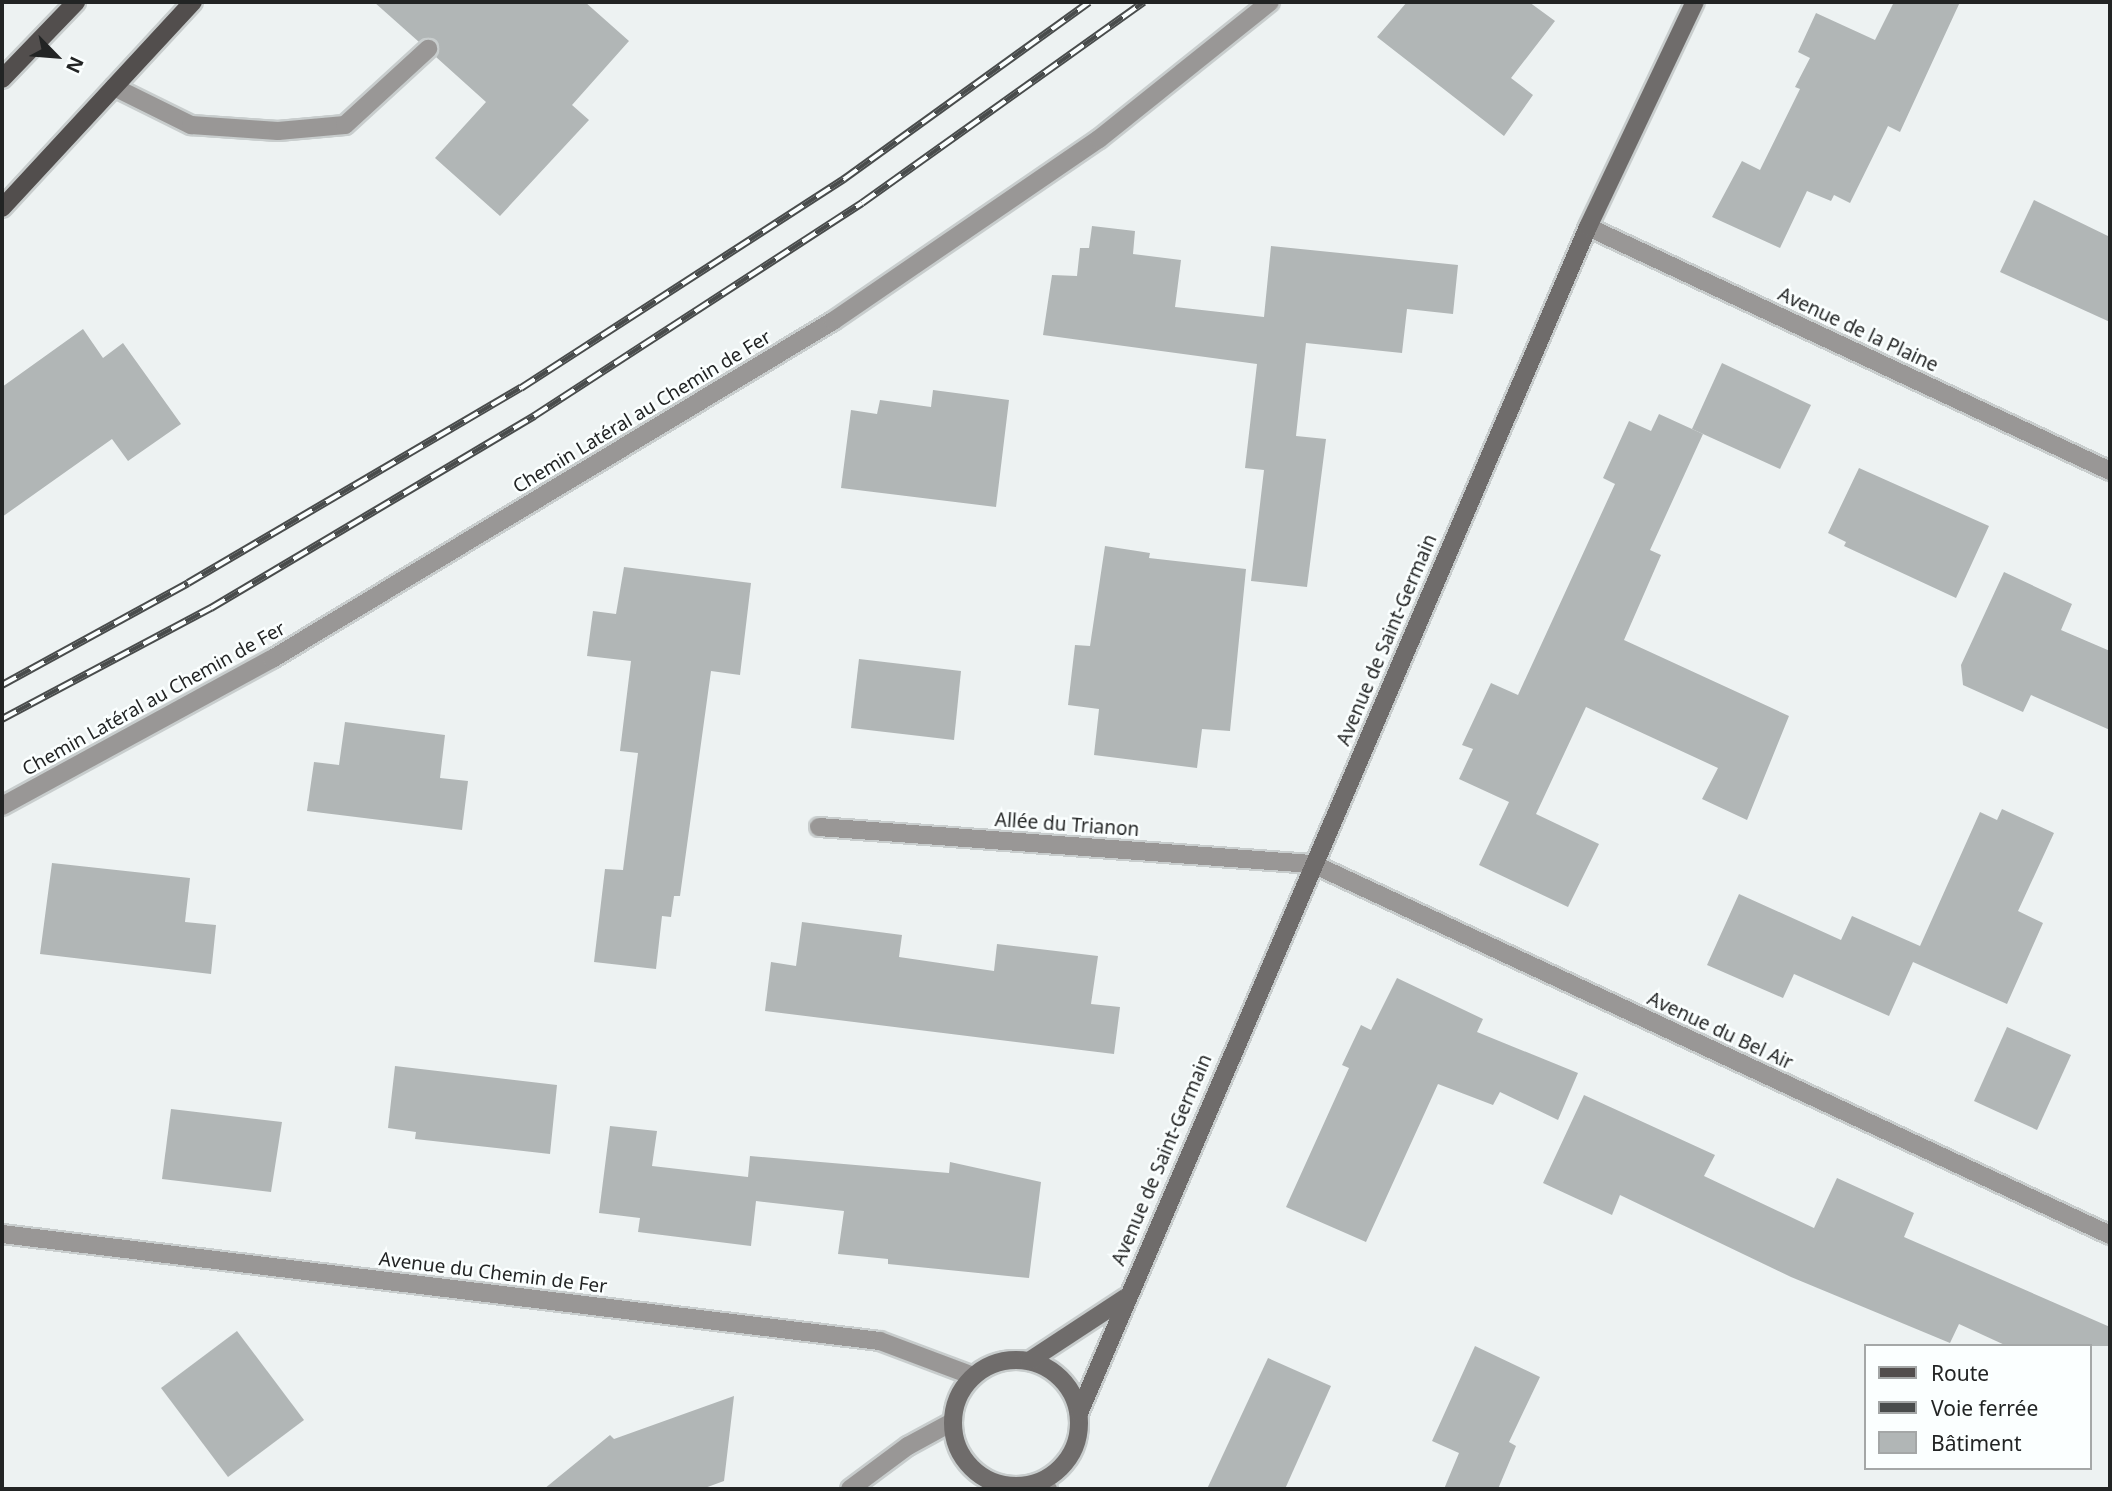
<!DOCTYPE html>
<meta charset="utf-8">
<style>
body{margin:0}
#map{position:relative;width:2112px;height:1491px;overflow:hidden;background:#edf2f2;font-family:"Noto Sans",sans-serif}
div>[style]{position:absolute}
.building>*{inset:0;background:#b1b6b6}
.roads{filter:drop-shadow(2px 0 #c8cdcd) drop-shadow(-2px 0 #c8cdcd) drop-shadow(0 2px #c8cdcd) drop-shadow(0 -2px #c8cdcd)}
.lane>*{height:18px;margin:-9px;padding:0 9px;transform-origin:9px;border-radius:9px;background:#999796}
.street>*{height:18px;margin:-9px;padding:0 9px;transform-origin:9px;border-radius:9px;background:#999796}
.secondary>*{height:18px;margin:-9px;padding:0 9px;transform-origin:9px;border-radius:9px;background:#6f6c6b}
.secondary>.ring{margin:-9px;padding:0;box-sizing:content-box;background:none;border:18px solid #6f6c6b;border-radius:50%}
.primary>*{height:18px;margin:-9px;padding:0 9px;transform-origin:9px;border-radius:9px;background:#524e4d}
.rail>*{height:8px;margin-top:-4px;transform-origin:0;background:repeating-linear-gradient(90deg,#fbffff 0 16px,#494c4c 0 32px);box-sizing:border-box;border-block:2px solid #494c4c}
span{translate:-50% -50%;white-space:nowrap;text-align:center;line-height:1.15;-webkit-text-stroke:5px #fbffff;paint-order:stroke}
.street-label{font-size:19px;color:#222424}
.frame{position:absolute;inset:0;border:4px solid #222424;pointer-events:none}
.legend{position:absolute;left:1864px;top:1344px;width:228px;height:126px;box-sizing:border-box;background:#fbffff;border:2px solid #a4a7a7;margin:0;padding:9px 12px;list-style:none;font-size:21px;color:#222424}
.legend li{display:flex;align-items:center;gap:14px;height:35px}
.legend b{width:35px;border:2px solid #a4a7a7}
.north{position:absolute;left:21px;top:21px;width:70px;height:70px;-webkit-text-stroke:5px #fbffff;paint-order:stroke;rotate:115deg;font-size:19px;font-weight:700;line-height:28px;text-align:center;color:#222424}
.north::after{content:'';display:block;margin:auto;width:24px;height:32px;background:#222424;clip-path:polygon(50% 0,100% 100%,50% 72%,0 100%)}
</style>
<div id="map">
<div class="building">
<i style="clip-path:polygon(374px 2px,585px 2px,629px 41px,572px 105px,589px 120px,500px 216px,435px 158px,486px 102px,436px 57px,436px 41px,426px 38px,419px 42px)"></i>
<i style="clip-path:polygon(1407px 2px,1529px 2px,1555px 21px,1511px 78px,1533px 95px,1504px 136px,1377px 37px)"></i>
<i style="clip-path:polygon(1894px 2px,1960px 2px,1900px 132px,1888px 126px,1850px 203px,1834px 195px,1831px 201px,1807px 191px,1780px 248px,1712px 217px,1742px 161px,1760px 170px,1800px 89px,1795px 87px,1810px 58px,1798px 52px,1816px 13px,1875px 40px)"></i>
<i style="clip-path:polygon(2034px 200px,2110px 237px,2110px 322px,2000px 272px)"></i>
<i style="clip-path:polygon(1092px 226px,1135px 231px,1133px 254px,1181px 260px,1175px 307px,1264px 317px,1271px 246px,1458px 265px,1453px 314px,1407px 309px,1402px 353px,1306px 343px,1296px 436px,1326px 439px,1307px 587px,1251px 581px,1264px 470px,1245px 468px,1257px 364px,1043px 335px,1052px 275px,1077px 276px,1080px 248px,1089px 248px)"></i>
<i style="clip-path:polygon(83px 329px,103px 358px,123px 343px,181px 424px,128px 461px,112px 439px,2px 517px,2px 387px)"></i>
<i style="clip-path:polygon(1722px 363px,1811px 405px,1780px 469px,1692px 429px)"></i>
<i style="clip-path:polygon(933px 390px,1009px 400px,996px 507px,841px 488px,851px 410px,877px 414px,880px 400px,931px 407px)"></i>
<i style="clip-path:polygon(1659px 414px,1703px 434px,1650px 550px,1661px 555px,1624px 640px,1789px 716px,1747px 820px,1702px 799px,1718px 768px,1586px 707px,1536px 814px,1599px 844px,1568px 907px,1479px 865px,1509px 802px,1459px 779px,1473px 749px,1462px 745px,1491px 683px,1518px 695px,1615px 484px,1603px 478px,1629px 421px,1651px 431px)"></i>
<i style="clip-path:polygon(1859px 468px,1989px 526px,1956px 598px,1844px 546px,1846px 542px,1828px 533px)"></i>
<i style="clip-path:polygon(1105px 546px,1150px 553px,1149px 558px,1246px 569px,1230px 731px,1202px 729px,1197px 768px,1094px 755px,1099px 709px,1068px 705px,1075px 645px,1090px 646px)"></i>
<i style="clip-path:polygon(624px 567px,751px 583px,740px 675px,711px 671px,680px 896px,674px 896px,671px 917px,662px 916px,656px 969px,594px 962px,605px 869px,623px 870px,638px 753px,620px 751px,631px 661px,587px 656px,593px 611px,616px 614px)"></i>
<i style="clip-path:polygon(2004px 572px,2072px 604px,2061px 630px,2110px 651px,2110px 730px,2031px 695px,2023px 712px,1963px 685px,1961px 665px)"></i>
<i style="clip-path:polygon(859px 659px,961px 671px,954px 740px,851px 728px)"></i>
<i style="clip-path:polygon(345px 722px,445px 735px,440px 778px,468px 781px,462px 830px,307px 811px,314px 762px,339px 765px)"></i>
<i style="clip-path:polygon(2002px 809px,2054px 833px,2018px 911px,2043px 923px,2007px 1004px,1913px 962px,1889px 1016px,1794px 974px,1783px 998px,1707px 965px,1739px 894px,1841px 940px,1852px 916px,1920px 946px,1980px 812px,1997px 820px)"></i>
<i style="clip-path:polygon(52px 863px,190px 878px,185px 922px,216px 925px,211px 974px,40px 954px)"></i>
<i style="clip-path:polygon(802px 922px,902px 935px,899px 957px,994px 971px,997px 944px,1098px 956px,1091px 1004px,1120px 1007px,1114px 1054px,765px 1011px,771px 962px,796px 966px)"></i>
<i style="clip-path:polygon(1397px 978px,1483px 1019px,1477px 1032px,1578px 1073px,1558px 1120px,1500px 1092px,1493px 1105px,1438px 1084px,1366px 1242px,1286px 1207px,1349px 1068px,1342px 1065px,1361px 1025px,1371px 1030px)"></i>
<i style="clip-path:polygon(2007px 1027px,2071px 1055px,2037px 1130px,1974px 1101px)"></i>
<i style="clip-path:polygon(395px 1066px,557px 1085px,550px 1154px,415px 1139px,416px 1132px,388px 1128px)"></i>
<i style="clip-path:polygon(1584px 1095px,1715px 1155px,1704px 1176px,1814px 1228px,1837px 1178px,1914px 1213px,1904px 1237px,2110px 1327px,2110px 1346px,2007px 1346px,1959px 1324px,1950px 1343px,1791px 1277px,1620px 1195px,1612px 1215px,1543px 1183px)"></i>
<i style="clip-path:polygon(171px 1109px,282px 1122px,271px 1192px,162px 1179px)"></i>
<i style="clip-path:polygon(610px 1126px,657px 1131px,652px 1166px,748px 1177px,750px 1156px,949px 1173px,950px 1162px,1041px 1182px,1029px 1278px,888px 1264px,888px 1259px,838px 1254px,844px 1211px,756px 1201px,751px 1246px,638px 1232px,640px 1218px,599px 1213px)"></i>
<i style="clip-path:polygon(237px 1331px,304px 1420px,228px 1477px,161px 1388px)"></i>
<i style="clip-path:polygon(1475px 1346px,1540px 1377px,1509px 1442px,1516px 1446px,1498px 1489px,1444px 1489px,1459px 1453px,1432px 1441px)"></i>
<i style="clip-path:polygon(1268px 1358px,1331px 1386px,1285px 1489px,1207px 1489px)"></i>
<i style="clip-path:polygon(734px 1396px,724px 1481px,702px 1489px,544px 1489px,610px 1435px,614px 1439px)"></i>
</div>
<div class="roads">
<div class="lane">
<i style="left:114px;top:87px;width:86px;rotate:26.3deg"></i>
<i style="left:191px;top:125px;width:87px;rotate:3.9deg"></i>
<i style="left:278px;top:131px;width:67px;rotate:-5.1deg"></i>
<i style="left:345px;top:125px;width:113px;rotate:-42.5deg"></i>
</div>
<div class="street">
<i style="left:1588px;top:227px;width:576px;rotate:25.05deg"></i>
<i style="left:2px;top:806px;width:307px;rotate:-28.6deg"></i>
<i style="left:272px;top:659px;width:655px;rotate:-31.07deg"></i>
<i style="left:833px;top:321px;width:322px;rotate:-34.4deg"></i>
<i style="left:1099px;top:139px;width:219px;rotate:-38.7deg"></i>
<i style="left:819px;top:827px;width:495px;rotate:4.3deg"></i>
<i style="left:1313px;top:864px;width:879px;rotate:24.96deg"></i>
<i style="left:2px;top:1234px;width:884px;rotate:6.95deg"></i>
<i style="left:880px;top:1341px;width:99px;rotate:20.6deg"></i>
<i style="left:1042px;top:1482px;width:9px;rotate:49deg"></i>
<i style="left:850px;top:1489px;width:72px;rotate:-36.6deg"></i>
<i style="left:908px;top:1446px;width:50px;rotate:-28.6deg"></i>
</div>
<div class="secondary">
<i class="ring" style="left:953px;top:1360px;width:108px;height:108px"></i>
<i style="left:1029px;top:1361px;width:115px;rotate:-33.3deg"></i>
<i style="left:1079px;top:1413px;width:1291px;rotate:-66.77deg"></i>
<i style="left:1588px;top:227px;width:249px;rotate:-64.6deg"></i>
</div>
<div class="primary">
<i style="left:2px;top:79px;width:107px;rotate:-46.1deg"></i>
<i style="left:2px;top:208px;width:281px;rotate:-47.2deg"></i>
</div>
</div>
<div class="rail">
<i style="left:2px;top:685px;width:212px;rotate:-28.7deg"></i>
<i style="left:188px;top:583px;width:386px;rotate:-30.4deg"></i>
<i style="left:521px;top:388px;width:385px;rotate:-32.9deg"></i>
<i style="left:844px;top:179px;width:302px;rotate:-35.8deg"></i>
<i style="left:2px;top:719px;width:237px;rotate:-28deg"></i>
<i style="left:211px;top:608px;width:376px;rotate:-30.7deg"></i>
<i style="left:534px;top:416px;width:391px;rotate:-33deg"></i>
<i style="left:862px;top:203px;width:346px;rotate:-35.5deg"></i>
</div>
<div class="street-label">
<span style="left:1858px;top:330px;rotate:25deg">Avenue de la Plaine</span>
<span style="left:642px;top:412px;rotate:-31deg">Chemin Latéral au Chemin de Fer</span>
<span style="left:1387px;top:640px;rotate:-67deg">Avenue de Saint-Germain</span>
<span style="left:154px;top:699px;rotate:-29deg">Chemin Latéral au Chemin de Fer</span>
<span style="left:1067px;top:825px;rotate:4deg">Allée du Trianon</span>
<span style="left:1720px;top:1031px;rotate:25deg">Avenue du Bel Air</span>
<span style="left:1162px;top:1160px;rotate:-67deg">Avenue de Saint-Germain</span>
<span style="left:493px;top:1273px;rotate:7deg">Avenue du Chemin de Fer</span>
</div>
<div class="frame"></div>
<ul class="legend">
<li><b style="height:9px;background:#524e4d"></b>Route</li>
<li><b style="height:9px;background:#494c4c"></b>Voie ferrée</li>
<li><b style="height:19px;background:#b1b6b6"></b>Bâtiment</li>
</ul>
<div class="north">N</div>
</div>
